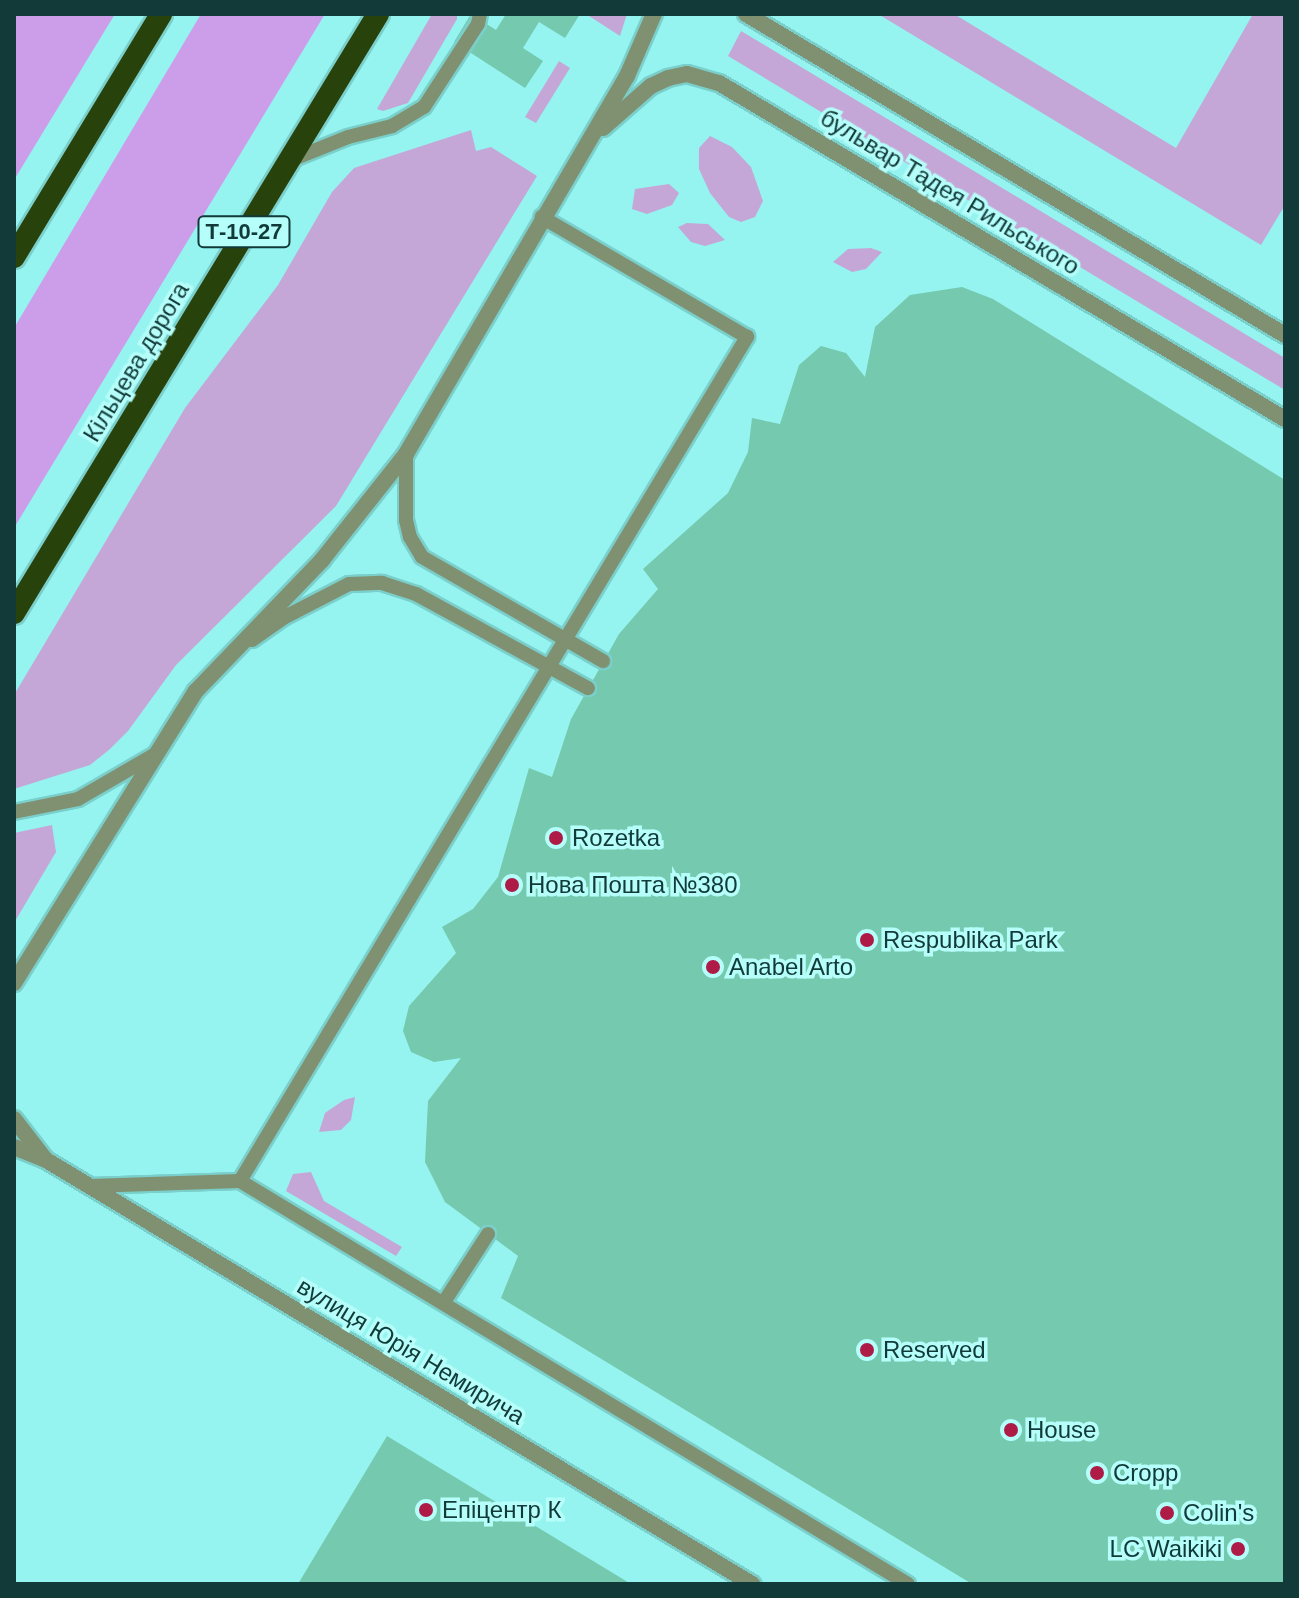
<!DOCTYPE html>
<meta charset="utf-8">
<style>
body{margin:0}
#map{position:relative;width:1299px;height:1598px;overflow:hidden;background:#95f4f0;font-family:Arial,sans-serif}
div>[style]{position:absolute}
.green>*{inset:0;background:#c4a7d7}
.forest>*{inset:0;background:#cc9ee9}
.building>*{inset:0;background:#75c9ae}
.roads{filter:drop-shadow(2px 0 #7bcfcb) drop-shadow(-2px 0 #7bcfcb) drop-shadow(0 2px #7bcfcb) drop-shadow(0 -2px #7bcfcb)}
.service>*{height:14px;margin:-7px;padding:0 7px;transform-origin:7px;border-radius:7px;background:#7f9171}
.minor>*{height:16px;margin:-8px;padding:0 8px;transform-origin:8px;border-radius:8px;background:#7f9171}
.trunk>*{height:22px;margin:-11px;padding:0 11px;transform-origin:11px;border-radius:11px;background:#28420c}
.dots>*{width:22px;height:22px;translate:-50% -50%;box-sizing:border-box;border:4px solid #b5fefa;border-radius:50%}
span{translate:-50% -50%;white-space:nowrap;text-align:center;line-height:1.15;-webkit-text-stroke:7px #b5fefa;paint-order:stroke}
.shield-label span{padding:2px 6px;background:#b5fefa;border:2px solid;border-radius:6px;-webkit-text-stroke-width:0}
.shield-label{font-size:22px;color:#113a39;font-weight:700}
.street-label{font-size:24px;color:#113a39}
.poi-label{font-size:24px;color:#113a39}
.left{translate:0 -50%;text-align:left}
.right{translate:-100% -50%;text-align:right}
.frame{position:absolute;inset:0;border:16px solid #113a39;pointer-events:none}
</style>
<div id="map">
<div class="green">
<i style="clip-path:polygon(432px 14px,457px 14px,457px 19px,408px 103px,383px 111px,377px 109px)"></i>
<i style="clip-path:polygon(586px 14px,627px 14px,620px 36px)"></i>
<i style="clip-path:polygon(878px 14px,954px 14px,1176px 148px,1253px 14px,1285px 14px,1285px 205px,1261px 245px)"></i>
<i style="clip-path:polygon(741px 31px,1285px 358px,1285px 390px,728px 56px)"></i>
<i style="clip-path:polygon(559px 61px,570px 68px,536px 123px,525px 117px)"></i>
<i style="clip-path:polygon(471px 130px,476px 151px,491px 147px,537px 176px,336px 506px,176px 665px,128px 731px,110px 749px,90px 765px,14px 789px,14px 695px,185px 408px,278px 285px,332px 192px,354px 168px)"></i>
<i style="clip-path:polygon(710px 136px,732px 147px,751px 167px,763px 201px,755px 217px,741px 222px,729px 217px,710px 193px,699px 169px,699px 148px)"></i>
<i style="clip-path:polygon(669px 184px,679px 193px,672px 205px,647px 214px,632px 209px,635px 189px)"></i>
<i style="clip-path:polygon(687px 223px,708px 224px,725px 240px,705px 246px,691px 242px,678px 227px)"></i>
<i style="clip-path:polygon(871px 248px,882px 252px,866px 269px,852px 272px,833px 262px,848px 249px)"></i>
<i style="clip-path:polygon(52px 825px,56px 852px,14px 923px,14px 833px)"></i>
<i style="clip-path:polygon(355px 1097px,351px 1120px,341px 1130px,319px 1132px,325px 1113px,344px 1100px)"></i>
<i style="clip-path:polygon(311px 1172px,324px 1201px,402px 1247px,396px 1256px,286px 1191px,293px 1174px)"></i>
</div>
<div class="forest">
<i style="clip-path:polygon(14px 14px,115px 14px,14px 180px)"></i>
<i style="clip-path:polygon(201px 14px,325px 14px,14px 528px,14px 328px)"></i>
</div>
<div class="building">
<i style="clip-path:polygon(471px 14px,496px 30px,506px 14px,580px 14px,565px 38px,539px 22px,523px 48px,543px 61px,525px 88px,454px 42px)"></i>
<i style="clip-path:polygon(962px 287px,993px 299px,1285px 480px,1285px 1584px,972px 1584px,501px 1298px,518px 1256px,445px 1202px,425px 1162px,428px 1101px,461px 1058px,434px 1062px,411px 1052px,403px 1031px,409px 1006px,456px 953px,442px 927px,473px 909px,498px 877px,529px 768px,552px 777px,571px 719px,619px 634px,658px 589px,643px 569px,728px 493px,748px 452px,752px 418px,780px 424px,799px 365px,821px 346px,846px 353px,865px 377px,875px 327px,910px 295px)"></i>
<i style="clip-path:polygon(387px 1436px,631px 1584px,298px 1584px)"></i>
</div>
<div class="roads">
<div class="service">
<i style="left:291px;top:160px;width:61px;rotate:-22deg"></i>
<i style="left:348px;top:137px;width:45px;rotate:-14deg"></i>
<i style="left:392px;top:126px;width:37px;rotate:-31deg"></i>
<i style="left:424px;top:107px;width:99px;rotate:-57deg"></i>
<i style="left:478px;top:24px;width:10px;rotate:-79deg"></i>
<i style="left:406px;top:454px;width:66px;rotate:90deg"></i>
<i style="left:406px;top:520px;width:17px;rotate:77deg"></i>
<i style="left:410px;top:537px;width:23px;rotate:59deg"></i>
<i style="left:422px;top:557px;width:209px;rotate:29.9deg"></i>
<i style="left:252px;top:640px;width:40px;rotate:-34.9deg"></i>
<i style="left:285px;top:617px;width:72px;rotate:-27.3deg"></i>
<i style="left:349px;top:584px;width:33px;rotate:-2deg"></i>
<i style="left:382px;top:583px;width:36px;rotate:18deg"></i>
<i style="left:416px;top:594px;width:196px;rotate:28.7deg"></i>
<i style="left:14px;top:812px;width:65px;rotate:-11.5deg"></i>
<i style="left:78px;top:799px;width:88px;rotate:-30.1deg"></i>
<i style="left:240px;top:1181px;width:985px;rotate:-59.01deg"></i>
<i style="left:747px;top:337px;width:238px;rotate:-149.7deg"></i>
<i style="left:89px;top:1186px;width:151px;rotate:-1.9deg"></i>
<i style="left:240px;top:1181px;width:780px;rotate:31.1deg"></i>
<i style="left:444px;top:1302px;width:81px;rotate:-57.1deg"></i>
</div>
<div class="minor">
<i style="left:746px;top:14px;width:627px;rotate:30.78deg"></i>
<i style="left:603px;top:128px;width:64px;rotate:-41.2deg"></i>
<i style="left:651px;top:86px;width:19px;rotate:-25deg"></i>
<i style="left:668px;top:78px;width:19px;rotate:-12deg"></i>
<i style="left:687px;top:74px;width:33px;rotate:16deg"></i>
<i style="left:719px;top:83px;width:658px;rotate:30.7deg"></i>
<i style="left:14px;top:983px;width:344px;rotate:-58.1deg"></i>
<i style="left:196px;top:691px;width:182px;rotate:-46.1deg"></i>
<i style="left:322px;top:560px;width:135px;rotate:-51.6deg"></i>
<i style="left:406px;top:454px;width:438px;rotate:-59.7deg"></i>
<i style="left:627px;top:76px;width:68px;rotate:-66.5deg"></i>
<i style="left:14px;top:1119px;width:51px;rotate:52.2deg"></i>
<i style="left:14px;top:1147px;width:35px;rotate:22deg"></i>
<i style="left:46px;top:1160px;width:824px;rotate:30.99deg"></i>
</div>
<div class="trunk">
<i style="left:14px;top:257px;width:284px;rotate:-58.8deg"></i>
<i style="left:14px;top:613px;width:701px;rotate:-58.71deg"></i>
</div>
</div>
<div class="dots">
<i style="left:556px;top:838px;background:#ae1b46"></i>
<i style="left:512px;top:885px;background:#ae1b46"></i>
<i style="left:867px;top:940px;background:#ae1b46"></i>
<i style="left:713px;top:967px;background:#ae1b46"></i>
<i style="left:867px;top:1350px;background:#ae1b46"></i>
<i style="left:1011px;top:1430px;background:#ae1b46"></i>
<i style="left:1097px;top:1473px;background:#ae1b46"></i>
<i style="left:426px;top:1510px;background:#ae1b46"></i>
<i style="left:1167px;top:1513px;background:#ae1b46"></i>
<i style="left:1238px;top:1549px;background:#ae1b46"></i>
</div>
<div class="shield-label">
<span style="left:244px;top:232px">Т-10-27</span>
</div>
<div class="street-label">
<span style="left:950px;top:192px;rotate:31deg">бульвар Тадея Рильського</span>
<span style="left:136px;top:362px;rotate:-59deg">Кільцева дорога</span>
<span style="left:411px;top:1351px;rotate:31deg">вулиця Юрія Немирича</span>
</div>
<div class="poi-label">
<span class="left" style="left:572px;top:838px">Rozetka</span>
<span class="left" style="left:528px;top:885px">Нова Пошта №380</span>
<span class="left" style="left:883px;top:940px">Respublika Park</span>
<span class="left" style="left:729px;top:967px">Anabel Arto</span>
<span class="left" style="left:883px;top:1350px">Reserved</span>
<span class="left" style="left:1027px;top:1430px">House</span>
<span class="left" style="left:1113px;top:1473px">Cropp</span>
<span class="left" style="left:442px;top:1510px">Епіцентр К</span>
<span class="left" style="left:1183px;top:1513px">Colin's</span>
<span class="right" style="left:1222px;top:1549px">LC Waikiki</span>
</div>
<div class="frame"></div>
</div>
